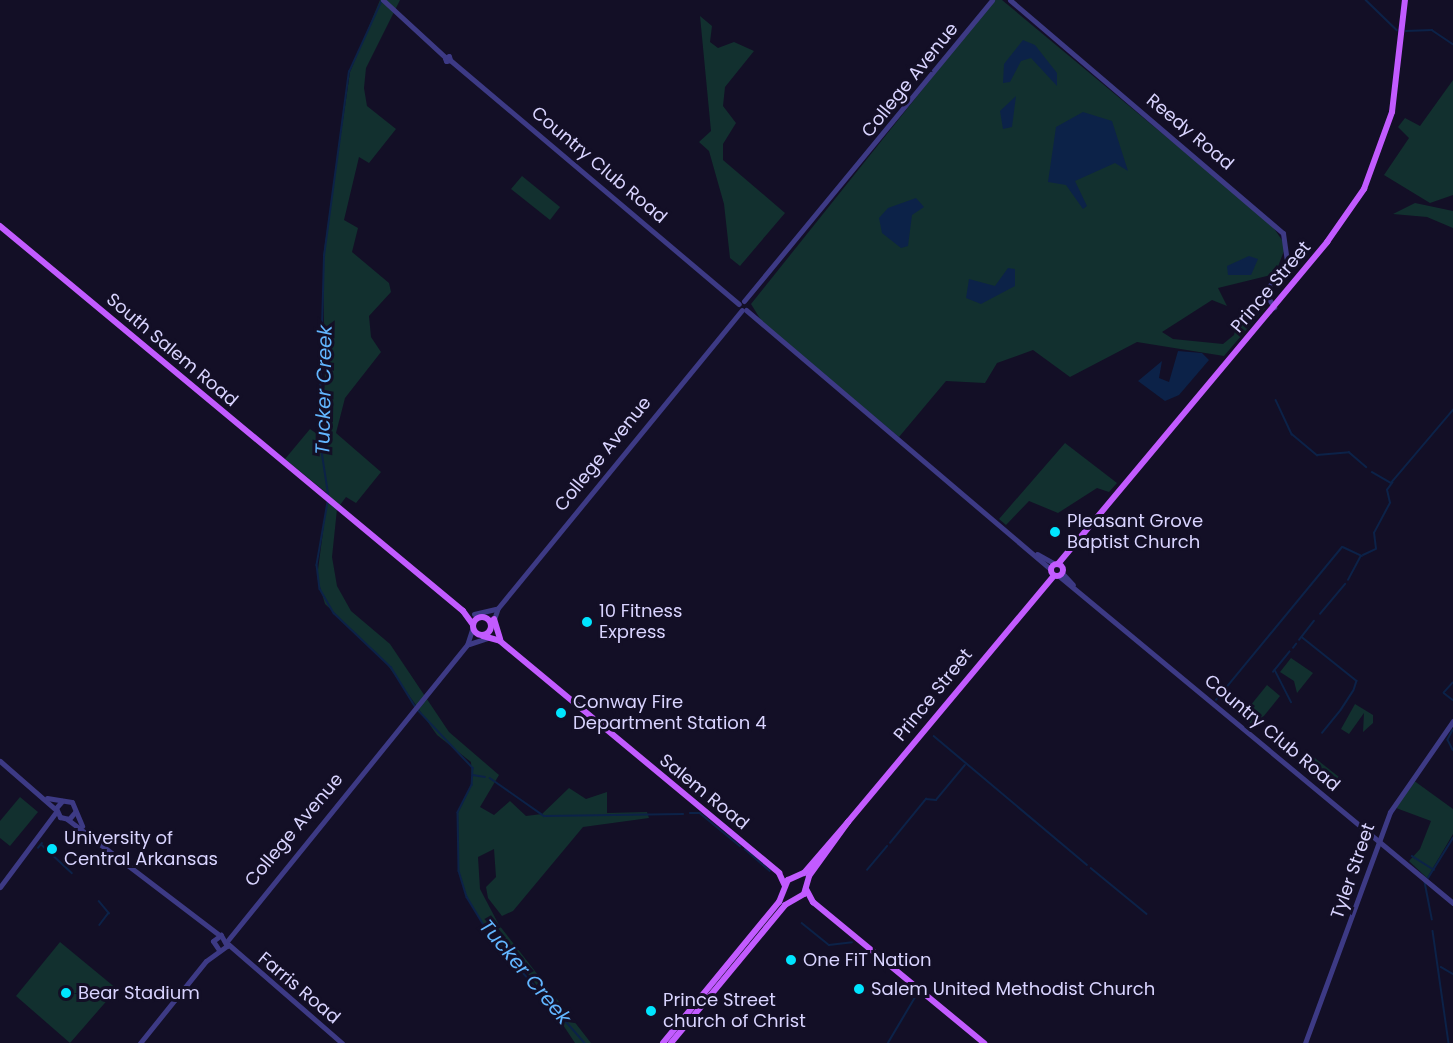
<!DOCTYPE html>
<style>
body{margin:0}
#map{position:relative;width:1453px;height:1043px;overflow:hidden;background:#130f26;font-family:Poppins,sans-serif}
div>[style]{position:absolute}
.green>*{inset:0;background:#12302f}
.water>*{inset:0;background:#0c2248}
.stream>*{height:1.5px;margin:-0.75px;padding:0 0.75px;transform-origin:0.75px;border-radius:0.75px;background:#0c2248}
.minor>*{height:5px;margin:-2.5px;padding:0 2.5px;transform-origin:2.5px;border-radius:2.5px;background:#3d3a85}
.major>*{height:6px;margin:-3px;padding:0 3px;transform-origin:3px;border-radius:3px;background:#c25bff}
.major>.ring{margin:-3px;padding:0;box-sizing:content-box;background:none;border:6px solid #c25bff;border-radius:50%}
.dots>*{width:16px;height:16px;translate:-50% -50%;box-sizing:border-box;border:3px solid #130f26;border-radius:50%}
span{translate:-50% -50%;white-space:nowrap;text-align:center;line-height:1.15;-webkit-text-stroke:6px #130f26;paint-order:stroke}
.street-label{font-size:18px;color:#d9d4ff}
.poi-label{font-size:18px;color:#d9d4ff}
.left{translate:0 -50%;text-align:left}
.water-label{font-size:20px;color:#62b6ff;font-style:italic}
</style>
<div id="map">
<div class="green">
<i style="clip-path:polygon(380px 0,400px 0,366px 68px,364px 88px,367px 106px,396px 129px,369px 163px,359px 157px,344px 220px,358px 228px,352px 252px,389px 283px,391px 292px,369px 316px,371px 337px,381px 352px,345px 398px,336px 433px,381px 472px,356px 503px,346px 497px,337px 509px,332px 557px,337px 586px,351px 611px,390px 644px,449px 732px,499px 775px,480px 807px,494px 815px,510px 801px,526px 816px,542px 814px,569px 788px,586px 799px,607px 792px,607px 813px,647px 812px,649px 818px,583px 827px,513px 911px,502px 916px,488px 898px,486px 887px,496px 877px,494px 849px,478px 857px,480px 889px,499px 925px,591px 1043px,575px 1043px,531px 977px,490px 935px,467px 897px,459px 871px,458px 813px,472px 784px,471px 762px,437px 735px,384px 660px,325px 604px,317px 577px,328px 494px,285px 459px,310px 429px,317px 434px,325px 383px,323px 257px,350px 72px)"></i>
<i style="clip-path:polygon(994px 0,1002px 0,1271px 224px,1286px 246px,1275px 274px,1218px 288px,1227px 306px,1212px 300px,1162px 332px,1173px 339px,1223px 344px,1234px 335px,1238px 317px,1253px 314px,1263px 299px,1265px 308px,1224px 356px,1137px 342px,1070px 377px,1033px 350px,997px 363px,985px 383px,946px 381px,899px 437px,764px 325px,751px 304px)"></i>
<i style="clip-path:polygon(700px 16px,712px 26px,710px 42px,718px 48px,734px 42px,754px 51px,725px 87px,723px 106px,736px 123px,723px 144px,723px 160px,785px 213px,740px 266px,730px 258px,724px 204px,709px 151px,699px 142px,711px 131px)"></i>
<i style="clip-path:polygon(1453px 80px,1453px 195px,1430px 203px,1384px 175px,1409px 138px,1398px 127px,1405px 118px,1420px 126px)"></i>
<i style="clip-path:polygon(522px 176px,560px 207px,550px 220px,511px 189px)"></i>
<i style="clip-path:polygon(1415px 203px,1453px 211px,1453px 228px,1427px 217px,1393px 214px)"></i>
<i style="clip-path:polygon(1065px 443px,1117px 483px,1109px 492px,1097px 488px,1058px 513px,1029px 501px,1006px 525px,999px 519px)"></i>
<i style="clip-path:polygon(1291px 658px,1313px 673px,1297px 693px,1294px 681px,1280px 672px)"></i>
<i style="clip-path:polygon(1267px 685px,1280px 696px,1255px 727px,1242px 716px)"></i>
<i style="clip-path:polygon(1355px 704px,1373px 715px,1373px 723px,1363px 732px,1364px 713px,1349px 734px,1341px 729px)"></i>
<i style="clip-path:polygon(1311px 755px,1339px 777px,1329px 790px,1301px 767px)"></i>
<i style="clip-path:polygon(1413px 780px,1453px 809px,1453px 834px,1427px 878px,1409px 861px,1420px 849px,1431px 821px,1396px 808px)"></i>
<i style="clip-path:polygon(20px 797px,38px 812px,10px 846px,0 838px,0 821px)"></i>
<i style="clip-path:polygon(60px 942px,117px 989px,70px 1043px,16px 996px)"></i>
</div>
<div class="water">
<i style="clip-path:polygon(1023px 40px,1035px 45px,1057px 73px,1057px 86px,1031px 58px,1021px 61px,1010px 82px,1003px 83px,1004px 64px)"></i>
<i style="clip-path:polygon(1016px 96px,1012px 127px,1003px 129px,1000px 111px)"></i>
<i style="clip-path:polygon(1083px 112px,1112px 121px,1128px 171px,1115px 163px,1075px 181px,1087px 206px,1083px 209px,1066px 185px,1048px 182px,1056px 127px)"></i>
<i style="clip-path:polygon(916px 198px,924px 207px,912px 215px,908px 246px,901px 248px,882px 233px,879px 218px,888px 208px)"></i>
<i style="clip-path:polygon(1249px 256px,1258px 259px,1251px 275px,1228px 275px,1227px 266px)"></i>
<i style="clip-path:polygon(1008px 268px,1015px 269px,1015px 286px,981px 304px,966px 298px,969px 279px,995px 286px)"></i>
<i style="clip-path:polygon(1178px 351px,1202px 353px,1209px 360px,1179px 395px,1165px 401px,1138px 381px,1162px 361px,1159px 378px,1169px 382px)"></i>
</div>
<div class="stream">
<i style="left:1366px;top:0;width:43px;rotate:44.1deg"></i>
<i style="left:1406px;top:31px;width:26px;rotate:-2deg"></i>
<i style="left:1432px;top:30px;width:25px;rotate:34deg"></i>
<i style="left:1276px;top:400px;width:38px;rotate:65deg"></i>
<i style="left:1292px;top:434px;width:33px;rotate:40deg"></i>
<i style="left:1317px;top:455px;width:32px;rotate:-5deg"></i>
<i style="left:1349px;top:452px;width:23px;rotate:41deg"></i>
<i style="left:1372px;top:472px;width:22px;rotate:30deg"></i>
<i style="left:1391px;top:483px;width:96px;rotate:-49.7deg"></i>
<i style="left:328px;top:494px;width:60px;rotate:-98.7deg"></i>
<i style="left:319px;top:435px;width:179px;rotate:-88.4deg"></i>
<i style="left:324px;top:256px;width:186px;rotate:-82.3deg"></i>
<i style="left:349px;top:72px;width:77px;rotate:-65.4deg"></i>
<i style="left:328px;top:502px;width:64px;rotate:99.9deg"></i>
<i style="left:317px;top:565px;width:24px;rotate:83deg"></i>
<i style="left:320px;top:589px;width:28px;rotate:60deg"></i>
<i style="left:334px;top:613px;width:79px;rotate:43.5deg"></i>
<i style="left:391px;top:667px;width:46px;rotate:58.4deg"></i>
<i style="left:1343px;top:547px;width:21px;rotate:25deg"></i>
<i style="left:1363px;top:555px;width:14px;rotate:-25deg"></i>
<i style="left:1376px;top:549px;width:16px;rotate:-97deg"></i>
<i style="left:1374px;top:533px;width:34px;rotate:-62deg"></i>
<i style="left:1390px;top:503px;width:13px;rotate:-103deg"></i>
<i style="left:1387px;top:490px;width:9px;rotate:-54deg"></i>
<i style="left:1348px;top:580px;width:26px;rotate:-62deg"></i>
<i style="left:1320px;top:614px;width:39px;rotate:-50deg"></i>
<i style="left:1302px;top:637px;width:70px;rotate:38.7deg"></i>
<i style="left:1357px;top:681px;width:9px;rotate:108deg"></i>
<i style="left:1299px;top:640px;width:24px;rotate:-52deg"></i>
<i style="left:1293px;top:648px;width:5px;rotate:-53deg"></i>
<i style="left:1275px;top:670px;width:36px;rotate:63deg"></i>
<i style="left:1273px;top:672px;width:26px;rotate:-51deg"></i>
<i style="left:1453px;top:683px;width:13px;rotate:132deg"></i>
<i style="left:1444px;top:693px;width:11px;rotate:38deg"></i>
<i style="left:1216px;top:700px;width:198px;rotate:-50.5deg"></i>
<i style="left:418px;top:710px;width:80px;rotate:46.5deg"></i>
<i style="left:473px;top:768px;width:17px;rotate:93deg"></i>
<i style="left:472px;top:785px;width:31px;rotate:117deg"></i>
<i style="left:458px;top:813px;width:58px;rotate:89deg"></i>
<i style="left:459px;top:871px;width:27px;rotate:73deg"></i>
<i style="left:467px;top:897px;width:44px;rotate:58.8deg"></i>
<i style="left:490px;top:935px;width:144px;rotate:48.7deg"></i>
<i style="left:1340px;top:711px;width:24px;rotate:-57deg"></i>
<i style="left:1453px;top:730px;width:11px;rotate:117deg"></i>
<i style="left:1448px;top:740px;width:11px;rotate:63deg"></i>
<i style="left:1322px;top:733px;width:27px;rotate:-51deg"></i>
<i style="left:934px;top:736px;width:200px;rotate:40.1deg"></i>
<i style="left:473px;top:775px;width:12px;rotate:9deg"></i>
<i style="left:490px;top:778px;width:66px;rotate:35.1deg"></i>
<i style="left:544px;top:816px;width:139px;rotate:-0.8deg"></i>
<i style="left:690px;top:813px;width:10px"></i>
<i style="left:700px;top:813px;width:52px;rotate:39.5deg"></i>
<i style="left:890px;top:843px;width:57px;rotate:-50.7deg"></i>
<i style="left:926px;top:799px;width:10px;rotate:6deg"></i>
<i style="left:936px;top:800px;width:45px;rotate:-50.4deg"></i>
<i style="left:42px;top:845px;width:41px;rotate:43deg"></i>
<i style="left:38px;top:848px;width:6px;rotate:-51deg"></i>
<i style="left:745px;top:849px;width:33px;rotate:41deg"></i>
<i style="left:1412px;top:856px;width:26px;rotate:32deg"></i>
<i style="left:1091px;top:868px;width:72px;rotate:39.4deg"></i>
<i style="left:867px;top:870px;width:31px;rotate:-50deg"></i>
<i style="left:1428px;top:878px;width:47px;rotate:-58deg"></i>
<i style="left:1425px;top:882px;width:38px;rotate:79deg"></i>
<i style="left:99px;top:901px;width:16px;rotate:50deg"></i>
<i style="left:109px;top:913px;width:15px;rotate:127deg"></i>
<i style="left:802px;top:923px;width:35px;rotate:39deg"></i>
<i style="left:829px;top:945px;width:23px;rotate:-7deg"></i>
<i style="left:1433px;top:931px;width:113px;rotate:81.9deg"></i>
<i style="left:1441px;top:967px;width:14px;rotate:30deg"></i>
<i style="left:888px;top:1043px;width:57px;rotate:-59.4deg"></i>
</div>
<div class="minor">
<i style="left:383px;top:0;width:84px;rotate:42.6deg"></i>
<i style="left:1010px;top:0;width:359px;rotate:40.5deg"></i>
<i style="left:1283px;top:233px;width:27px;rotate:82deg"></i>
<i style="left:1287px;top:260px;width:40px;rotate:124deg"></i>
<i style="left:1265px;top:293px;width:17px;rotate:57deg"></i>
<i style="left:449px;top:56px;width:4px;rotate:76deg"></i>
<i style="left:450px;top:60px;width:4px;rotate:166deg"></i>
<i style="left:446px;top:61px;width:3px;rotate:-108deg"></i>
<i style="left:445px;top:58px;width:4px;rotate:-27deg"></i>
<i style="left:450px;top:60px;width:378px;rotate:40.2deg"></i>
<i style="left:744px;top:301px;width:390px;rotate:-50.5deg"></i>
<i style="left:746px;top:310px;width:399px;rotate:40.4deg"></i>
<i style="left:1037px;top:554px;width:21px;rotate:29deg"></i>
<i style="left:1062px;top:573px;width:16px;rotate:47deg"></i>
<i style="left:1059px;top:576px;width:512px;rotate:39.69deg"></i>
<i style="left:474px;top:614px;width:22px;rotate:-13deg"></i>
<i style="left:492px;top:625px;width:18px;rotate:-71deg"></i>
<i style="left:498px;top:608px;width:385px;rotate:-50.7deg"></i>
<i style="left:469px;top:644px;width:19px;rotate:-18deg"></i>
<i style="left:0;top:761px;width:74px;rotate:41.2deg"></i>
<i style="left:47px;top:798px;width:25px;rotate:9deg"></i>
<i style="left:72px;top:802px;width:26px;rotate:67deg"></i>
<i style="left:62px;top:801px;width:9px;rotate:131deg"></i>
<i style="left:56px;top:808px;width:10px;rotate:66deg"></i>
<i style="left:60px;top:817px;width:9px;rotate:13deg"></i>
<i style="left:69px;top:819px;width:9px;rotate:-49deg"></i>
<i style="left:67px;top:819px;width:191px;rotate:37.3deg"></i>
<i style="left:0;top:887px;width:94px;rotate:-53.3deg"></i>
<i style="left:228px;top:940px;width:380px;rotate:-51deg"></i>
<i style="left:467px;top:645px;width:19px;rotate:-72deg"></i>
<i style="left:228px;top:944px;width:151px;rotate:41deg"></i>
<i style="left:140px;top:1043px;width:105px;rotate:-51.2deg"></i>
<i style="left:206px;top:961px;width:26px;rotate:-36deg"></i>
<i style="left:227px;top:946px;width:13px;rotate:-119deg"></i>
<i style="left:221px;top:935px;width:10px;rotate:143deg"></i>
<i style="left:213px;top:941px;width:11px;rotate:56deg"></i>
<i style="left:1305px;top:1043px;width:246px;rotate:-69.8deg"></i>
<i style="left:1390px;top:812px;width:111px;rotate:-55.3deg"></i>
</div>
<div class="major">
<i style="left:0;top:226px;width:602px;rotate:39.74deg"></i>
<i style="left:463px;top:611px;width:17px;rotate:54deg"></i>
<i class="ring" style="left:1051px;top:564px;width:6px;height:6px"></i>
<i style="left:1058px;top:564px;width:420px;rotate:-50.1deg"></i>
<i style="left:1327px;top:242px;width:65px;rotate:-55.1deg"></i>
<i style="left:1364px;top:189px;width:82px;rotate:-70deg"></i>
<i style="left:1392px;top:112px;width:113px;rotate:-83.4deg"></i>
<i class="ring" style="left:473px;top:617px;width:12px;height:12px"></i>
<i style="left:494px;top:619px;width:21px;rotate:73deg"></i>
<i style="left:483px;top:636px;width:18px;rotate:16deg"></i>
<i style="left:500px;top:641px;width:363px;rotate:39.7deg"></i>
<i style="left:779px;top:873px;width:14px;rotate:65deg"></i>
<i style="left:806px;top:889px;width:15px;rotate:62deg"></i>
<i style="left:813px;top:902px;width:222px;rotate:39.5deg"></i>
<i style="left:663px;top:1043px;width:183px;rotate:-50.6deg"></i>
<i style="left:779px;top:902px;width:24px;rotate:-68deg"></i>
<i style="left:788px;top:880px;width:17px;rotate:-24deg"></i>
<i style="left:804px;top:873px;width:67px;rotate:-49.2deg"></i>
<i style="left:671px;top:1043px;width:179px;rotate:-50.4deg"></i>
<i style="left:785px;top:905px;width:22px;rotate:-30deg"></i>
<i style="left:804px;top:894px;width:19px;rotate:-74deg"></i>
<i style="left:809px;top:876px;width:67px;rotate:-54.2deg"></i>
<i style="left:848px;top:822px;width:321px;rotate:-50.1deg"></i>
</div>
<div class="dots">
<i style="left:1055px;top:532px;background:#00e5ff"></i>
<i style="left:587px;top:622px;background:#00e5ff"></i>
<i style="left:561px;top:713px;background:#00e5ff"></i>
<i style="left:52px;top:849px;background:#00e5ff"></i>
<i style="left:791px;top:960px;background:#00e5ff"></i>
<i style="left:859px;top:989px;background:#00e5ff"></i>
<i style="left:66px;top:993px;background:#00e5ff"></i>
<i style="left:651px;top:1011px;background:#00e5ff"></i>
</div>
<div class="street-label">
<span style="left:910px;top:80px;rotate:-51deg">College Avenue</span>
<span style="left:1190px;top:132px;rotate:40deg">Reedy Road</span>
<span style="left:599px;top:165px;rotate:40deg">Country Club Road</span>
<span style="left:1271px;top:287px;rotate:-50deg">Prince Street</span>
<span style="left:172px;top:350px;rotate:40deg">South Salem Road</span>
<span style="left:603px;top:454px;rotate:-51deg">College Avenue</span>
<span style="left:933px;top:695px;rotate:-51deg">Prince Street</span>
<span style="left:1272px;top:733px;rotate:40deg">Country Club Road</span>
<span style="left:704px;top:792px;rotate:39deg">Salem Road</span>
<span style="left:294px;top:830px;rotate:-50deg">College Avenue</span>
<span style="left:1353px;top:871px;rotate:-71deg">Tyler Street</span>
<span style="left:299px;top:988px;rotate:40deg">Farris Road</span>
</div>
<div class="poi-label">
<span class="left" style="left:1067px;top:532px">Pleasant Grove<br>Baptist Church</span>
<span class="left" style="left:599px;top:622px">10 Fitness<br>Express</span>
<span class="left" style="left:573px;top:713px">Conway Fire<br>Department Station 4</span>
<span class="left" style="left:64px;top:849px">University of<br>Central Arkansas</span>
<span class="left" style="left:803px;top:960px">One FiT Nation</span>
<span class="left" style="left:871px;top:989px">Salem United Methodist Church</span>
<span class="left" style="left:78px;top:993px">Bear Stadium</span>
<span class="left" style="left:663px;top:1011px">Prince Street<br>church of Christ</span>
</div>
<div class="water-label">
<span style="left:324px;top:390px;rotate:-89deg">Tucker Creek</span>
<span style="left:525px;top:972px;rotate:50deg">Tucker Creek</span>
</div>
</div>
